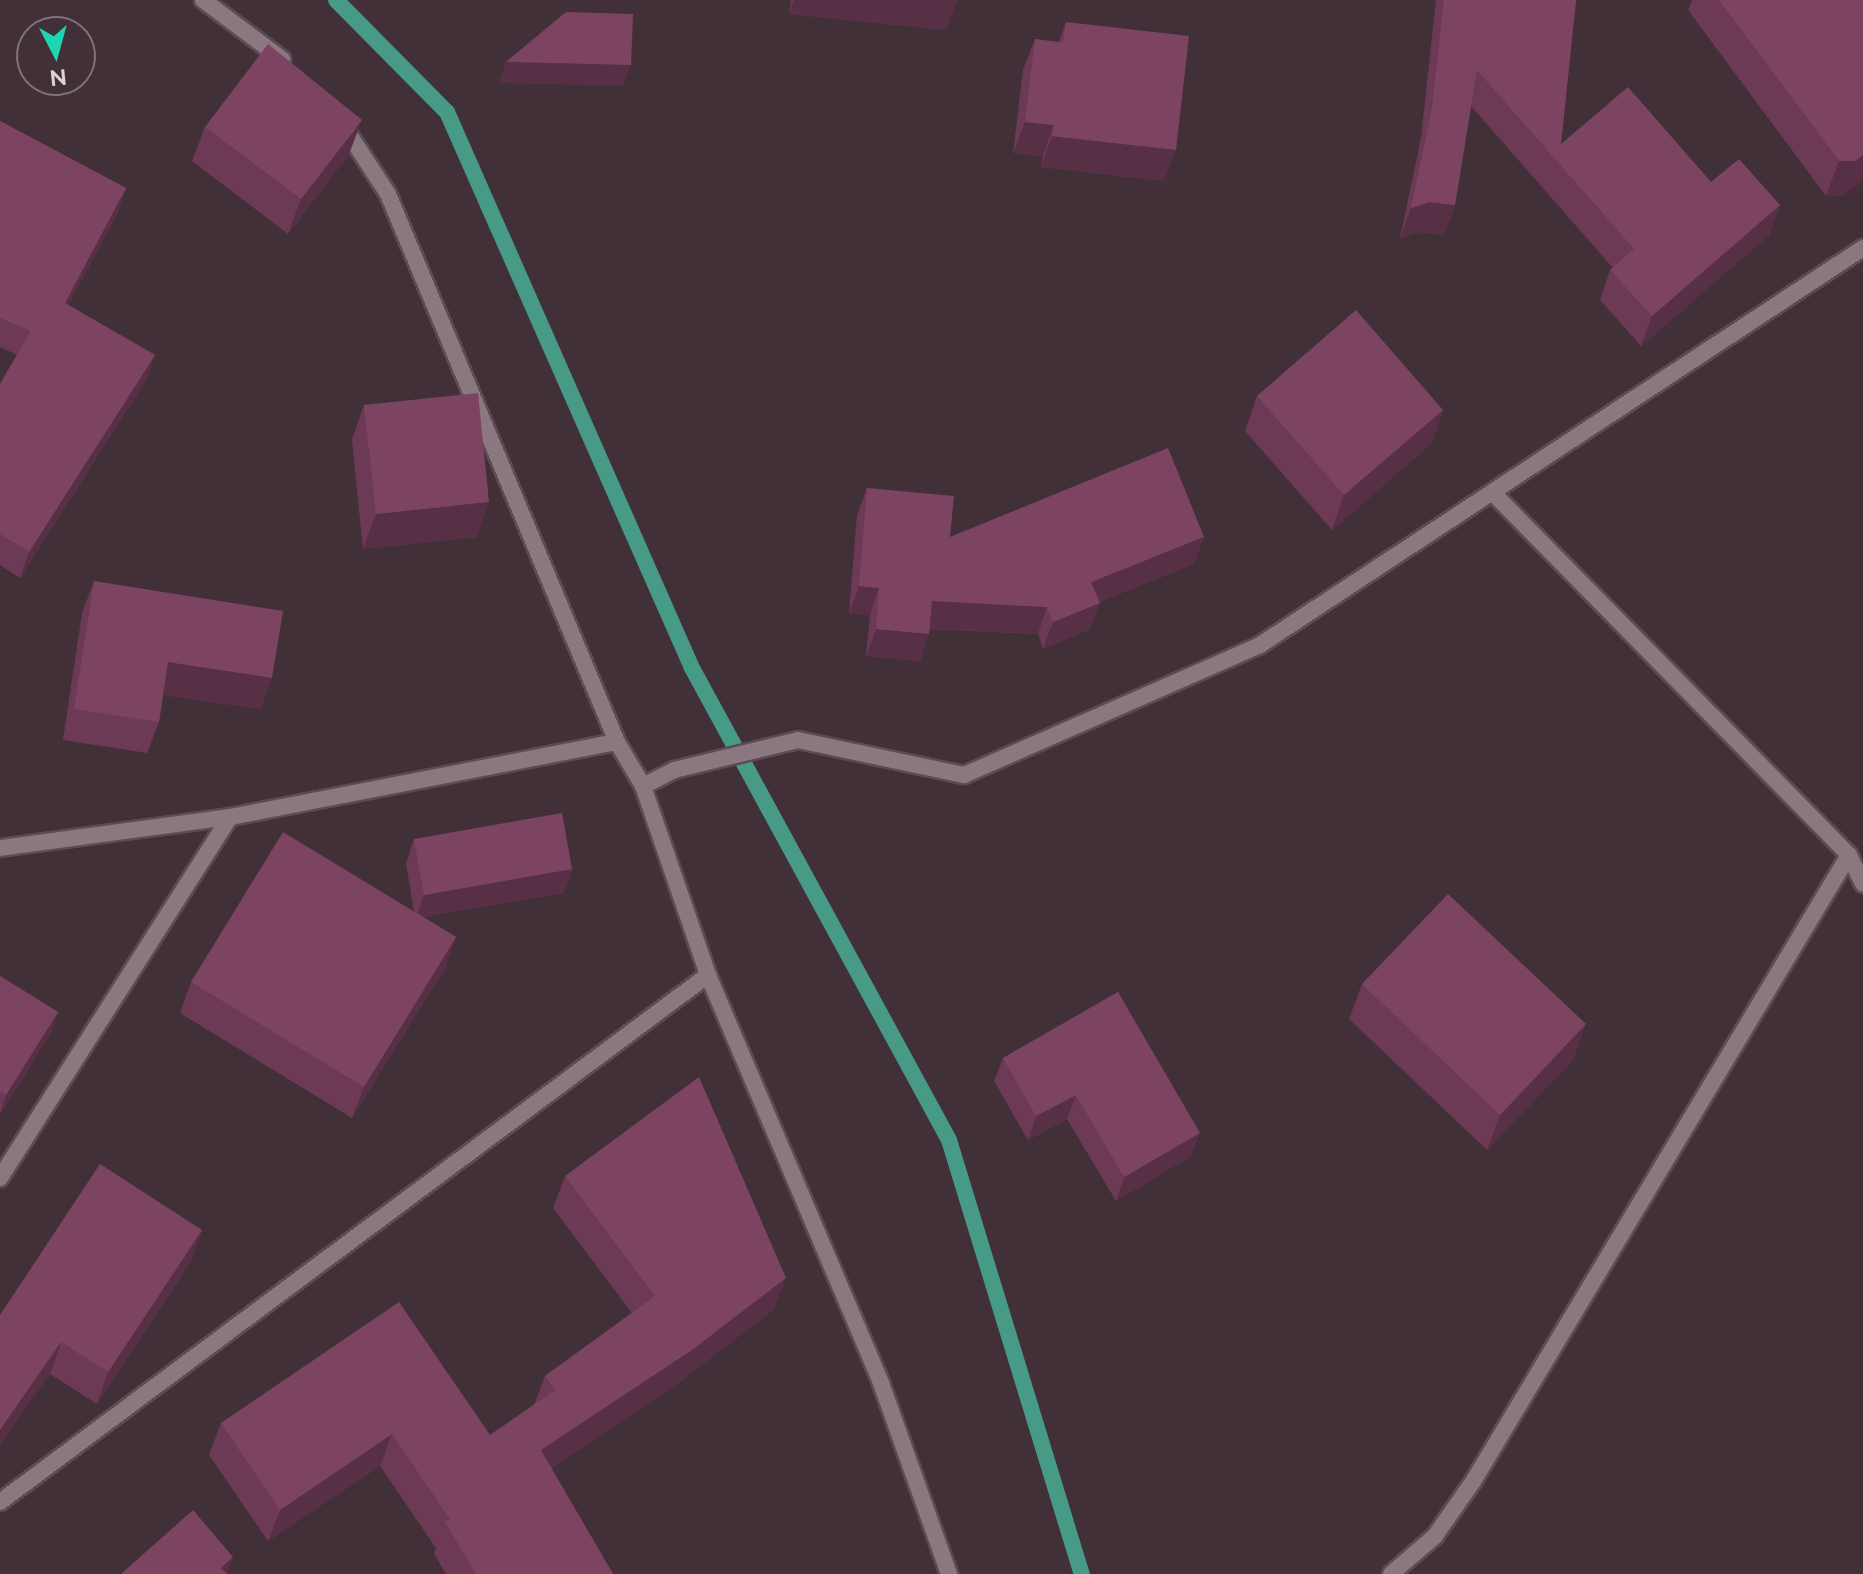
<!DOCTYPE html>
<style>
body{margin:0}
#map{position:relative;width:1863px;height:1574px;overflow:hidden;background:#423039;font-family:Raleway,sans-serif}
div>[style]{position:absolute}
.stream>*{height:16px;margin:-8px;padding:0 8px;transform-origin:8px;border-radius:8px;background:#479a85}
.roads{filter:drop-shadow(2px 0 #5b4c53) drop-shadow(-2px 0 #5b4c53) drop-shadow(0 2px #5b4c53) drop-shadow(0 -2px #5b4c53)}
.minor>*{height:16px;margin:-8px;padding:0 8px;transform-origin:8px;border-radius:8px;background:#8b7780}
.wall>*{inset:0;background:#6c3a54}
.shaded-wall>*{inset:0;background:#583045}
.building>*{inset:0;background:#7d4462}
span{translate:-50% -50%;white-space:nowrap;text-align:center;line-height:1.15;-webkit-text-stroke:6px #423039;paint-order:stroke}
.north{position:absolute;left:16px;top:16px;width:80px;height:80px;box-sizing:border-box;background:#423039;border:2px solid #807178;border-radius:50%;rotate:174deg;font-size:22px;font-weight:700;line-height:32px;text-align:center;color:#ddd2d7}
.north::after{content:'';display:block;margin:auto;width:28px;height:36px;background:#1ed5b1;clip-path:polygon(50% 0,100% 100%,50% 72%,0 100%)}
</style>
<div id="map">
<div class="stream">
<i style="left:336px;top:0;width:158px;rotate:45.3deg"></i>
<i style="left:447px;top:112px;width:608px;rotate:66.22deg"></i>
<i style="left:692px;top:668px;width:537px;rotate:61.43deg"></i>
<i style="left:949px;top:1140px;width:454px;rotate:73deg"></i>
</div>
<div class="roads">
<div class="minor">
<i style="left:203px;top:0;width:99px;rotate:36.8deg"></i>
<i style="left:343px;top:125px;width:82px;rotate:56.9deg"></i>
<i style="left:388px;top:194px;width:594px;rotate:67.32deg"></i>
<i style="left:617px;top:742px;width:51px;rotate:59.4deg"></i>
<i style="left:643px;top:786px;width:200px;rotate:71deg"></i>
<i style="left:708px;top:975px;width:443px;rotate:67deg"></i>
<i style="left:881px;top:1383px;width:203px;rotate:70.4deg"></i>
<i style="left:643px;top:786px;width:35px;rotate:-27deg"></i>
<i style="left:674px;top:770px;width:128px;rotate:-13.6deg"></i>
<i style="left:798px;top:740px;width:170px;rotate:11.9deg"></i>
<i style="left:964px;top:775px;width:323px;rotate:-23.7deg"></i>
<i style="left:1260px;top:645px;width:722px;rotate:-33.36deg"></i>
<i style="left:0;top:848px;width:232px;rotate:-7.7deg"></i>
<i style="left:230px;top:817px;width:394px;rotate:-11deg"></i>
<i style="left:1849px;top:855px;width:32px;rotate:64deg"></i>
<i style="left:0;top:1178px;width:428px;rotate:-57.5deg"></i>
<i style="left:0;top:1502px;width:883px;rotate:-36.66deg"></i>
<i style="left:1391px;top:1574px;width:58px;rotate:-40.8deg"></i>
<i style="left:1435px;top:1536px;width:68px;rotate:-55.1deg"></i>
<i style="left:1474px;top:1480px;width:729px;rotate:-59.04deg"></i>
<i style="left:1849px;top:855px;width:509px;rotate:-134.52deg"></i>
</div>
</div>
<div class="wall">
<i style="clip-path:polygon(791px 0,957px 0,946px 30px,789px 14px)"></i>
<i style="clip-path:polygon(1436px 0,1576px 0,1561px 144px,1711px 182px,1780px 205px,1769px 235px,1641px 346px,1600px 300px,1610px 270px,1613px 268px,1471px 106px,1455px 205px,1444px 235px,1418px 232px,1400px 238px,1421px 138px)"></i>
<i style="clip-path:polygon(1692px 0,1862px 0,1863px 2px,1863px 180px,1842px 196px,1826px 196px,1688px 10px)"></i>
<i style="clip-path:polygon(1066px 22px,1164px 181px,1041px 167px,1043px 156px,1013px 153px,1023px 70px,1035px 39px,1059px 42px)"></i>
<i style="clip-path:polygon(0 121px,126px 188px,117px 214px,68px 305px,155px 355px,146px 380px,20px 578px,0 565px,0 384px,17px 355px,0 347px)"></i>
<i style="clip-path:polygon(205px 127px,349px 154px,288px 234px,192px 161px)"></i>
<i style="clip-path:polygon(1257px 396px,1443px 410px,1431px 444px,1332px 530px,1245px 431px)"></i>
<i style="clip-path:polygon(364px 405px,477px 537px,363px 549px,352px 439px)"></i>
<i style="clip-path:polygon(867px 488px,950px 537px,1194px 564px,1099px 602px,1090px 629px,1043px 649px,1038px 634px,930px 629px,920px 661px,866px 656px,870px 615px,849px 613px,857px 515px)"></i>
<i style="clip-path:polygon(94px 581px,261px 709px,163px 695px,159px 722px,147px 753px,63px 740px,82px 613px)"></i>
<i style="clip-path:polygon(414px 839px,572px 869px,564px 893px,423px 917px,456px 937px,445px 968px,352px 1118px,180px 1013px,191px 982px,414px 912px,406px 863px)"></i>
<i style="clip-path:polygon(0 976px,58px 1012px,51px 1033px,0 1114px)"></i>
<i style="clip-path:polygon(1362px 984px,1574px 1059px,1487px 1150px,1349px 1019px)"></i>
<i style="clip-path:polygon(1118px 992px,1191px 1156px,1116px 1201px,1067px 1119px,1028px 1140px,994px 1081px,1003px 1058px)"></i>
<i style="clip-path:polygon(565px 1176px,774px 1309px,681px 1381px,551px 1468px,613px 1574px,446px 1574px,434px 1554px,436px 1548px,380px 1466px,268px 1541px,209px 1455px,221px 1423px,490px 1435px,534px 1405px,545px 1376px,632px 1313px,553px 1208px)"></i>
<i style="clip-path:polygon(202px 1230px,191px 1261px,97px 1404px,50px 1374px,0 1315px)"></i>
</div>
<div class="shaded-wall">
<i style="clip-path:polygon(794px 0,957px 0,946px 30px,789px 14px)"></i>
<i style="clip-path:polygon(506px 62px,631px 65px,623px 86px,498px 83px)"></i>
<i style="clip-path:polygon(362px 120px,349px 154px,288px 234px,301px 199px)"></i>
<i style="clip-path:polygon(1025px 122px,1054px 125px,1043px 156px,1013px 153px)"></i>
<i style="clip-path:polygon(1052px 136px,1176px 150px,1164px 181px,1041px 167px)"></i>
<i style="clip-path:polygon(1863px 155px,1863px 180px,1842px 196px,1826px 196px,1839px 161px)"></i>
<i style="clip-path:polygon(126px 188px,117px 214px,56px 329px,65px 303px)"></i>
<i style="clip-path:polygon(1429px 202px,1455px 205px,1444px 235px,1418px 232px,1400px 238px,1411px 208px)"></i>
<i style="clip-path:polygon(1780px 205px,1769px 235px,1641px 346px,1652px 316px)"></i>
<i style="clip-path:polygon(155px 355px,146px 380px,20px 578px,29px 552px)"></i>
<i style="clip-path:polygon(1443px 410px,1431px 444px,1332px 530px,1344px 495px)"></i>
<i style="clip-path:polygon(489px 502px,477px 537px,363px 549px,376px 514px)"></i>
<i style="clip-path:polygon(1204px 537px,1194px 564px,1082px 609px,1091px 582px)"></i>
<i style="clip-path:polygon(859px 586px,879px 588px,870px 615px,849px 613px)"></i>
<i style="clip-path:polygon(932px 601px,1047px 607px,1038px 634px,923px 628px)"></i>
<i style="clip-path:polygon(1100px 603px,1090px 629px,1043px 649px,1053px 622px)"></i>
<i style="clip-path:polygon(876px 629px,929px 634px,920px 661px,866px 656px)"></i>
<i style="clip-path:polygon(168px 662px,272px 678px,261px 709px,156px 694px)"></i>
<i style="clip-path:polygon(572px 869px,564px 893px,416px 918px,424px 895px)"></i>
<i style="clip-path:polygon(456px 937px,445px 968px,352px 1118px,364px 1087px)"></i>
<i style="clip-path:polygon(58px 1012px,51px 1033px,0 1114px,6px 1095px)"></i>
<i style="clip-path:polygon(1586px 1024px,1574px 1059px,1487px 1150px,1500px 1115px)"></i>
<i style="clip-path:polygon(1076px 1095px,1067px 1119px,1028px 1140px,1036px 1116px)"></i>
<i style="clip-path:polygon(1200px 1133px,1191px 1156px,1116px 1201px,1124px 1177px)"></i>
<i style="clip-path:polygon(202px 1230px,191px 1261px,97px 1404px,108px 1372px)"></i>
<i style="clip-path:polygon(786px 1278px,774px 1309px,681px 1381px,529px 1482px,541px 1450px)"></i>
<i style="clip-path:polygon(61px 1342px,50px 1374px,0 1445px,0 1430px)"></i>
<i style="clip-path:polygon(392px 1434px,380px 1466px,268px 1541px,280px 1510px)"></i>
<i style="clip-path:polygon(233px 1557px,227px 1574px,221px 1568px)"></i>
</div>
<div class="building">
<i style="clip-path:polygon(1444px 0,1576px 0,1561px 144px,1628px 87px,1711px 182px,1739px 159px,1780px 205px,1652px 316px,1610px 270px,1634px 249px,1477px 70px,1455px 205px,1429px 202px,1411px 208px,1432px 108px)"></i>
<i style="clip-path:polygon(1719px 0,1862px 0,1863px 2px,1863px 155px,1855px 161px,1839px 161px)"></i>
<i style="clip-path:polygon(566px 12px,633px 14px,631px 65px,506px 62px)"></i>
<i style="clip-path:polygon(1066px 22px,1189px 36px,1176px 150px,1052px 136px,1054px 125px,1025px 122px,1035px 39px,1063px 43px)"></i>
<i style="clip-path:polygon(268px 44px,362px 120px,301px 199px,205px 127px)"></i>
<i style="clip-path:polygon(0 121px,126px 188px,65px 303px,155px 355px,29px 552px,0 534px,0 384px,31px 331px,0 318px)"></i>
<i style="clip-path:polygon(1356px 310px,1443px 410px,1344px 495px,1257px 396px)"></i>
<i style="clip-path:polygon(478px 393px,489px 502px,376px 514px,364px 405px)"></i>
<i style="clip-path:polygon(1168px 448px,1204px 537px,1091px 582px,1100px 603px,1053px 622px,1047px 607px,932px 601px,929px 634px,876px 629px,879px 588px,859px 586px,867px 488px,954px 496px,950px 537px)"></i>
<i style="clip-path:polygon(94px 581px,283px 611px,272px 678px,168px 662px,159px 722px,74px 709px)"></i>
<i style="clip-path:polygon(562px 813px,572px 869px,424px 895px,414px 839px)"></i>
<i style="clip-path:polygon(283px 832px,456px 937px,364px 1087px,191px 982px)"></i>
<i style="clip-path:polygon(1448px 894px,1586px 1024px,1500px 1115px,1362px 984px)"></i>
<i style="clip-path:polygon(0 976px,58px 1012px,6px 1095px,0 1091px)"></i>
<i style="clip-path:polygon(1118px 992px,1200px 1133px,1124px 1177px,1076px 1095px,1036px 1116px,1003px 1058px)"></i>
<i style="clip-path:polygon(699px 1077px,786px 1278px,692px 1350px,541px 1450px,613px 1574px,476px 1574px,445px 1522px,450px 1519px,392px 1434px,280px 1510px,221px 1423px,399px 1302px,490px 1435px,555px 1390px,545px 1376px,655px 1296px,565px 1176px)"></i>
<i style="clip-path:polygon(100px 1164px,202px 1230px,108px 1372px,61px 1342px,0 1430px,0 1315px)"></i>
<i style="clip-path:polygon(193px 1510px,233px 1557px,221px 1568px,227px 1574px,121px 1574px)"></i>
</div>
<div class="north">N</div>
</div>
